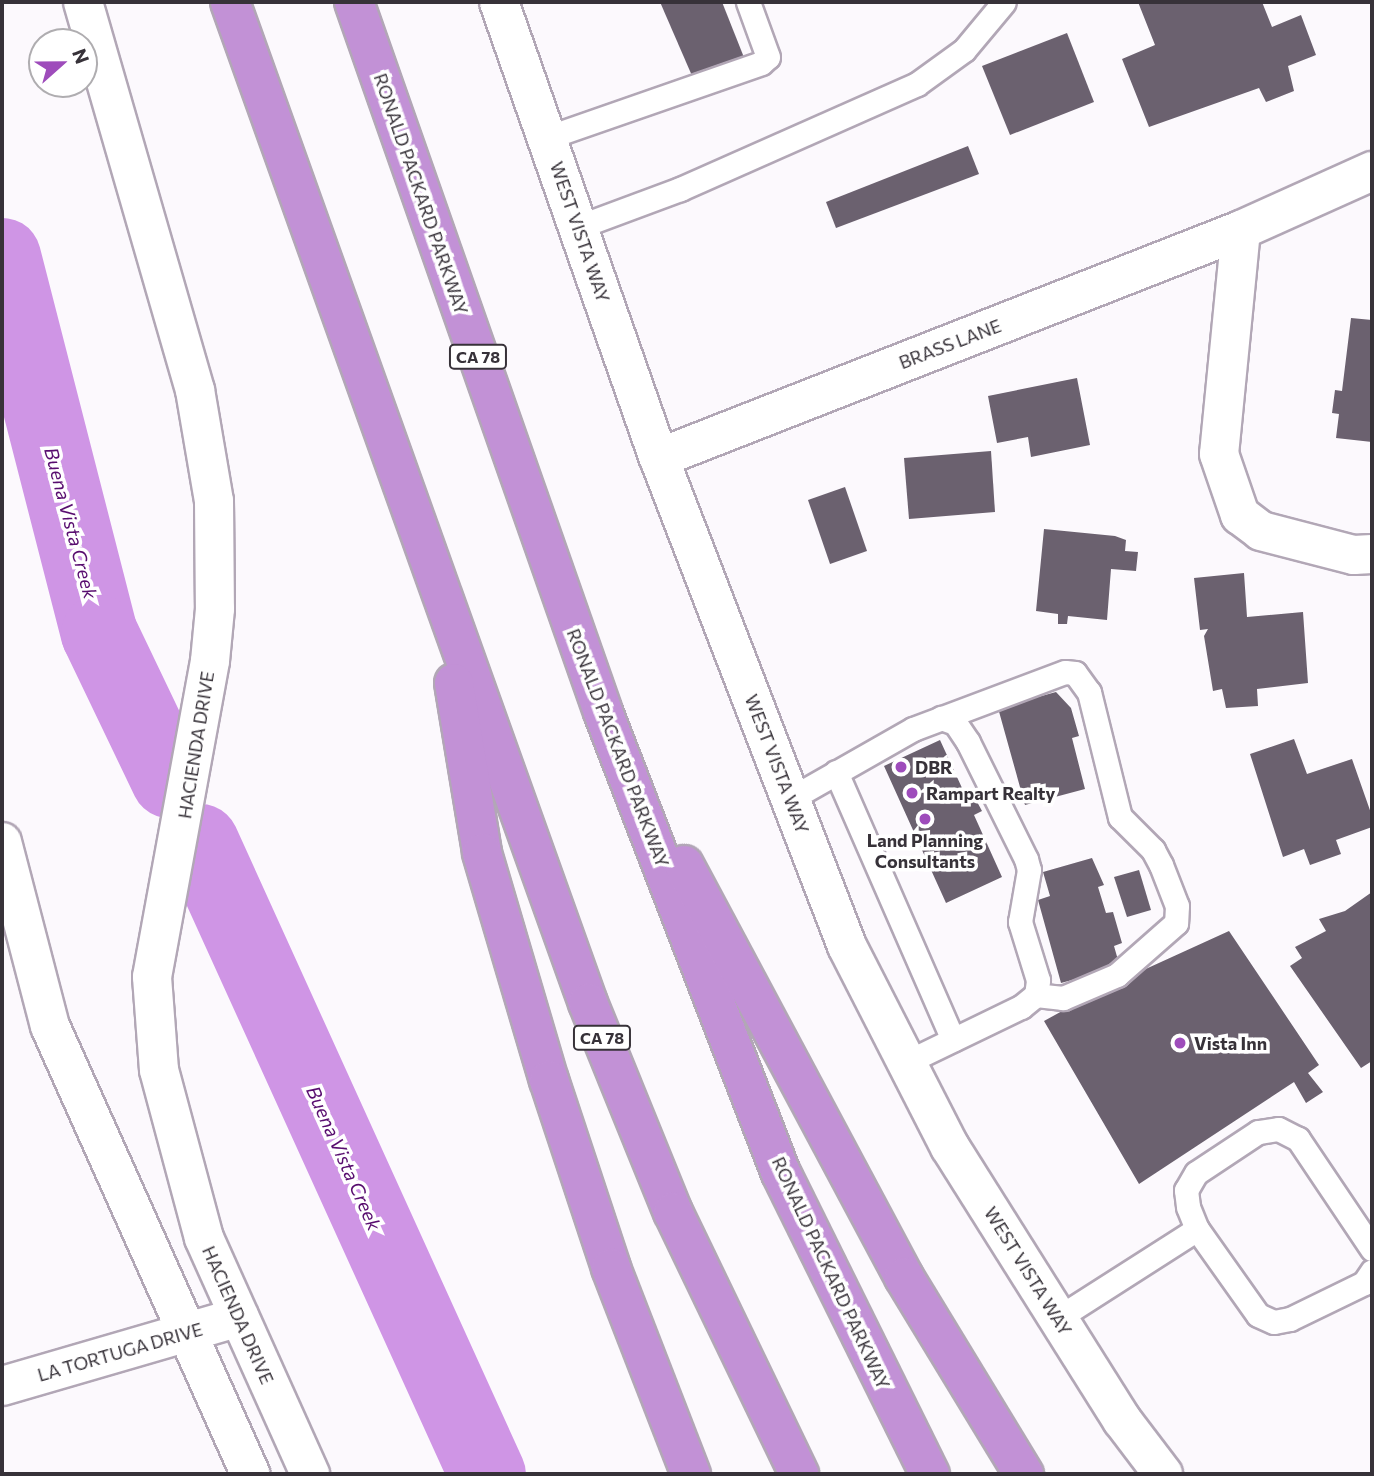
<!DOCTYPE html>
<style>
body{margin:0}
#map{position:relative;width:1374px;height:1476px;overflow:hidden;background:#fcf9fd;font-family:Commissioner,sans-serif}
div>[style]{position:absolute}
.river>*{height:77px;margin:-38.5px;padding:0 38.5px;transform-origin:38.5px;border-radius:38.5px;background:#cf95e5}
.building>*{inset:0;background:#6b616f}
.roads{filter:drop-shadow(2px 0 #b2a7b6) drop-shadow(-2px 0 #b2a7b6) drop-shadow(0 2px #b2a7b6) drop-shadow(0 -2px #b2a7b6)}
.service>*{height:23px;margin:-11.5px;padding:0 11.5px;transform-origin:11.5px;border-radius:11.5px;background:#fff}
.minor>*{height:38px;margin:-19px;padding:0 19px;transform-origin:19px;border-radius:19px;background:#fff}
.tertiary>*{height:38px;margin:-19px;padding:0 19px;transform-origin:19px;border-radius:19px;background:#fff}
.secondary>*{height:38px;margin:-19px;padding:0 19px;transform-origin:19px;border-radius:19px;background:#fff}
.motorway>*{height:38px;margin:-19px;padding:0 19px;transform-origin:19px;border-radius:19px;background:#c291d6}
.dots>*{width:19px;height:19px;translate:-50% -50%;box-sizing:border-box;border:4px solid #fff;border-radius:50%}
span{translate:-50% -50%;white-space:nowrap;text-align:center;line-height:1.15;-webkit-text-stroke:7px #fff;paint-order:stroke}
.shield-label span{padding:2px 5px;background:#fff;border:2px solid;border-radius:5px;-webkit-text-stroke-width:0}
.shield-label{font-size:16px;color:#373239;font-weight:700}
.street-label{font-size:18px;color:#373239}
.poi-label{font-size:18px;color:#373239;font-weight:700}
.left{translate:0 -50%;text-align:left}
.water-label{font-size:19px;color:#580d6f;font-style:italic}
.frame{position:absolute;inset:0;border:4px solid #373239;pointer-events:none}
.north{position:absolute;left:28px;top:28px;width:70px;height:70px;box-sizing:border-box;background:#fff;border:2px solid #afadb0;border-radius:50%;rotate:69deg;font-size:19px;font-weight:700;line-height:28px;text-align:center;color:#373239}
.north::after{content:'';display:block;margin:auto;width:24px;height:32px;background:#9e4cbb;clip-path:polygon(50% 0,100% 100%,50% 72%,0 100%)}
</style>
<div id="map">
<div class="river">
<i style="left:2px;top:256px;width:389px;rotate:75.6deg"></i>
<i style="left:99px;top:633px;width:162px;rotate:64.4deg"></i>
<i style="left:200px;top:842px;width:694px;rotate:65.58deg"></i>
</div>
<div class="building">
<i style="clip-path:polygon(660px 2px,722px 2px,747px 65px,696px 85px)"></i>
<i style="clip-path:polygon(1138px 2px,1262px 2px,1272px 27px,1301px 15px,1316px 55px,1288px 66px,1294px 91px,1266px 102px,1259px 88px,1149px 127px,1122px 59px,1155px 45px)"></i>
<i style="clip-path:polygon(1067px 33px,1094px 102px,1010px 135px,982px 66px)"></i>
<i style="clip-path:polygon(968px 146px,979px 174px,836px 228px,826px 202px)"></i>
<i style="clip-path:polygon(1351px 318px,1372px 320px,1372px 442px,1336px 438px,1339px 414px,1332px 413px,1335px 390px,1342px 391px)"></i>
<i style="clip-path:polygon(1077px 378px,1090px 445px,1031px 457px,1028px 437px,997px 443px,988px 396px)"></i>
<i style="clip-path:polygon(991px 451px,995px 512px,909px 519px,904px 458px)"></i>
<i style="clip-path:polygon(845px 487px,867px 551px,830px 564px,808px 500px)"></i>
<i style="clip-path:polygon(1044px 529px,1115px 536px,1126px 540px,1125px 551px,1138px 552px,1136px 571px,1111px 569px,1107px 620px,1068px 616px,1067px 624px,1058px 624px,1058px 614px,1036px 611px)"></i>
<i style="clip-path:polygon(1244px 573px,1247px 617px,1303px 612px,1308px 683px,1257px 689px,1258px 706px,1226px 708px,1222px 689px,1213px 691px,1204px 636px,1208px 629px,1200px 630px,1194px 578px)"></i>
<i style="clip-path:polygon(1056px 692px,1071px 708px,1079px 736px,1072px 738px,1085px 789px,1025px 805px,998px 708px)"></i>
<i style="clip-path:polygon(1294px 739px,1307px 774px,1352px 759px,1372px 816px,1372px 827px,1336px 840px,1341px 854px,1310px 865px,1304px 849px,1283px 857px,1250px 754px)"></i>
<i style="clip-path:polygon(940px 740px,968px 801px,975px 798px,982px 811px,974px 815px,1002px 877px,946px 903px,884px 766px)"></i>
<i style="clip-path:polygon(1092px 858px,1104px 885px,1098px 887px,1106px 913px,1113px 912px,1122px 943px,1114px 946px,1120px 967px,1061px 983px,1038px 900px,1050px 896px,1043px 872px)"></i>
<i style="clip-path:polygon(1139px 870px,1151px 910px,1127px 917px,1114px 877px)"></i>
<i style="clip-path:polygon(1372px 892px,1372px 1061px,1361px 1068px,1290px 966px,1302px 958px,1295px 947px,1326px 931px,1319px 919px,1345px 911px)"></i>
<i style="clip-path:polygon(1229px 931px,1319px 1065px,1308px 1073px,1323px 1092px,1306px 1103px,1294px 1082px,1139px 1184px,1044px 1021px,1104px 988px)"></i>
</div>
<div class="roads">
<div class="service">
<i style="left:546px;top:138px;width:228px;rotate:-19.2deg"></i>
<i style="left:761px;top:63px;width:9px;rotate:-41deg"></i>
<i style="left:768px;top:57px;width:59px;rotate:-110deg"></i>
<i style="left:578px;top:227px;width:109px;rotate:-20.4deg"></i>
<i style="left:680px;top:189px;width:259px;rotate:-23.9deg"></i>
<i style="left:917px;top:84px;width:58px;rotate:-35.9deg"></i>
<i style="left:964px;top:50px;width:62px;rotate:-50.2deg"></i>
<i style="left:836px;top:772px;width:292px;rotate:66.4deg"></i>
<i style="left:790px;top:799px;width:142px;rotate:-29.6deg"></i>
<i style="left:913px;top:729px;width:162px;rotate:-20.6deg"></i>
<i style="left:1065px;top:672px;width:10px;rotate:6deg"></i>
<i style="left:1075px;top:673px;width:24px;rotate:54deg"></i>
<i style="left:1089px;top:692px;width:129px;rotate:76.1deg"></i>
<i style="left:1120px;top:817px;width:47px;rotate:45deg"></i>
<i style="left:1153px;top:850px;width:17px;rotate:62deg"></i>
<i style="left:1161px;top:865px;width:44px;rotate:68.7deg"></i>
<i style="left:1177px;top:906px;width:17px;rotate:93deg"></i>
<i style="left:1176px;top:923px;width:79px;rotate:138.6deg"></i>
<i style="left:1117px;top:975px;width:59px;rotate:156.9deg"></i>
<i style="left:1063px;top:998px;width:27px;rotate:-174deg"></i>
<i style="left:907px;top:1062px;width:127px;rotate:-25.8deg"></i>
<i style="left:1021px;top:1007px;width:19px;rotate:-39deg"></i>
<i style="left:1036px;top:995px;width:15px;rotate:-82deg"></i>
<i style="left:1038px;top:980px;width:61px;rotate:-107.2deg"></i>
<i style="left:1020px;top:922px;width:53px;rotate:-80.2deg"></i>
<i style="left:1029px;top:870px;width:11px;rotate:-105deg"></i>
<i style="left:1026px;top:859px;width:131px;rotate:-116.4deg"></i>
<i style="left:968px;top:742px;width:23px;rotate:-124deg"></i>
<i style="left:955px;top:723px;width:15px;rotate:-160deg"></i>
<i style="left:1372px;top:1249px;width:133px;rotate:-123.9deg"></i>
<i style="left:1298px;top:1139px;width:22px;rotate:-153deg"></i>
<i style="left:1278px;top:1129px;width:20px;rotate:171deg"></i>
<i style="left:1258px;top:1132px;width:74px;rotate:146.5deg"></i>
<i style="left:1196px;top:1173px;width:20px;rotate:120deg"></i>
<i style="left:1186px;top:1190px;width:17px;rotate:83deg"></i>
<i style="left:1188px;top:1207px;width:24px;rotate:68deg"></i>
<i style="left:1197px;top:1229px;width:105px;rotate:54.7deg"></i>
<i style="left:1258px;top:1315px;width:17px;rotate:24deg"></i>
<i style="left:1274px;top:1322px;width:16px;rotate:-11deg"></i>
<i style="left:1290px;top:1319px;width:82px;rotate:-25.9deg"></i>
<i style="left:1364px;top:1283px;width:14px;rotate:-56deg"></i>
<i style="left:1058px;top:1318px;width:165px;rotate:-32.6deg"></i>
</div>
<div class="minor">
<i style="left:1241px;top:230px;width:225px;rotate:95.6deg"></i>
<i style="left:1219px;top:454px;width:65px;rotate:71deg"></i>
<i style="left:1240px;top:515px;width:26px;rotate:37deg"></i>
<i style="left:1261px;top:531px;width:96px;rotate:14.5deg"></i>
<i style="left:1354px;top:555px;width:18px;rotate:-3deg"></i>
<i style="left:659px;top:458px;width:625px;rotate:-21.39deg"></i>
<i style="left:1241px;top:230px;width:144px;rotate:-24.2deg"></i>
</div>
<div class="tertiary">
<i style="left:2px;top:1386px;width:247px;rotate:-16.2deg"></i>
</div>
<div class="secondary">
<i style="left:83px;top:2px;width:404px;rotate:73.9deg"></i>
<i style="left:195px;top:390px;width:113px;rotate:80.3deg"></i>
<i style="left:214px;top:501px;width:108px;rotate:89.5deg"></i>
<i style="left:215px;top:609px;width:52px;rotate:95.5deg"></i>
<i style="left:210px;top:661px;width:321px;rotate:100.4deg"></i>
<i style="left:152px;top:977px;width:93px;rotate:85.7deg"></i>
<i style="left:159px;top:1070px;width:174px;rotate:75deg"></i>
<i style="left:204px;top:1238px;width:259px;rotate:65.8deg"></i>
<i style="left:499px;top:2px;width:483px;rotate:70.7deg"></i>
<i style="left:659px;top:458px;width:523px;rotate:68.93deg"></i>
<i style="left:847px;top:946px;width:226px;rotate:62.9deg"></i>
<i style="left:950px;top:1147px;width:323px;rotate:57.8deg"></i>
<i style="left:1122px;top:1420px;width:68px;rotate:52.8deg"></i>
<i style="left:2px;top:842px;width:190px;rotate:75.4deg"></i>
<i style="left:50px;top:1026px;width:491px;rotate:65.9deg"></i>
</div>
<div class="motorway">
<i style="left:230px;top:2px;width:1063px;rotate:70.32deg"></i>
<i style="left:588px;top:1003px;width:226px;rotate:67.9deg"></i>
<i style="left:673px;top:1212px;width:291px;rotate:64.3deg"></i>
<i style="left:354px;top:2px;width:752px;rotate:70.67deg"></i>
<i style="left:603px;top:712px;width:494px;rotate:68.9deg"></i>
<i style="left:781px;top:1173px;width:336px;rotate:63.7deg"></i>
<i style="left:454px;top:683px;width:172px;rotate:80.6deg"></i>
<i style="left:482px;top:853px;width:237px;rotate:73.6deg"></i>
<i style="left:549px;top:1080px;width:198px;rotate:71.7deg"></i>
<i style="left:611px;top:1268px;width:221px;rotate:68.8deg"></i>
<i style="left:684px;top:865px;width:467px;rotate:61.9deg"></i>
<i style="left:904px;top:1277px;width:231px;rotate:58.7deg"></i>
</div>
</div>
<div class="dots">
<i style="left:901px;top:767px;background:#9e4cbb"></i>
<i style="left:912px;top:793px;background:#9e4cbb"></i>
<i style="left:925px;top:819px;background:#9e4cbb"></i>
<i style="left:1180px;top:1043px;background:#9e4cbb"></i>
</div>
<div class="shield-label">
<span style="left:478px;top:357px">CA 78</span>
<span style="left:602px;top:1038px">CA 78</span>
</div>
<div class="street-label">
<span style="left:421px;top:194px;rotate:71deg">RONALD PACKARD PARKWAY</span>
<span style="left:580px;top:232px;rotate:71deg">WEST VISTA WAY</span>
<span style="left:950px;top:344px;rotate:-21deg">BRASS LANE</span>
<span style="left:196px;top:745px;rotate:-81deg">HACIENDA DRIVE</span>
<span style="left:618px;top:748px;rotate:69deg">RONALD PACKARD PARKWAY</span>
<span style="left:777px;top:764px;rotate:69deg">WEST VISTA WAY</span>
<span style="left:1028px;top:1271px;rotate:58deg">WEST VISTA WAY</span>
<span style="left:831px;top:1273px;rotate:65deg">RONALD PACKARD PARKWAY</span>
<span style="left:238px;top:1315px;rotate:66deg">HACIENDA DRIVE</span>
<span style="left:120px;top:1352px;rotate:-16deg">LA TORTUGA DRIVE</span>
</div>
<div class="poi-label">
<span class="left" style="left:915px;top:767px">DBR</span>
<span class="left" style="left:926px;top:793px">Rampart Realty</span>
<span style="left:925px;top:851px">Land Planning<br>Consultants</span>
<span class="left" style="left:1194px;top:1043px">Vista Inn</span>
</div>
<div class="water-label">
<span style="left:71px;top:523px;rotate:75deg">Buena Vista Creek</span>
<span style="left:344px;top:1158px;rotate:66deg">Buena Vista Creek</span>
</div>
<div class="frame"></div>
<div class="north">N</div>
</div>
